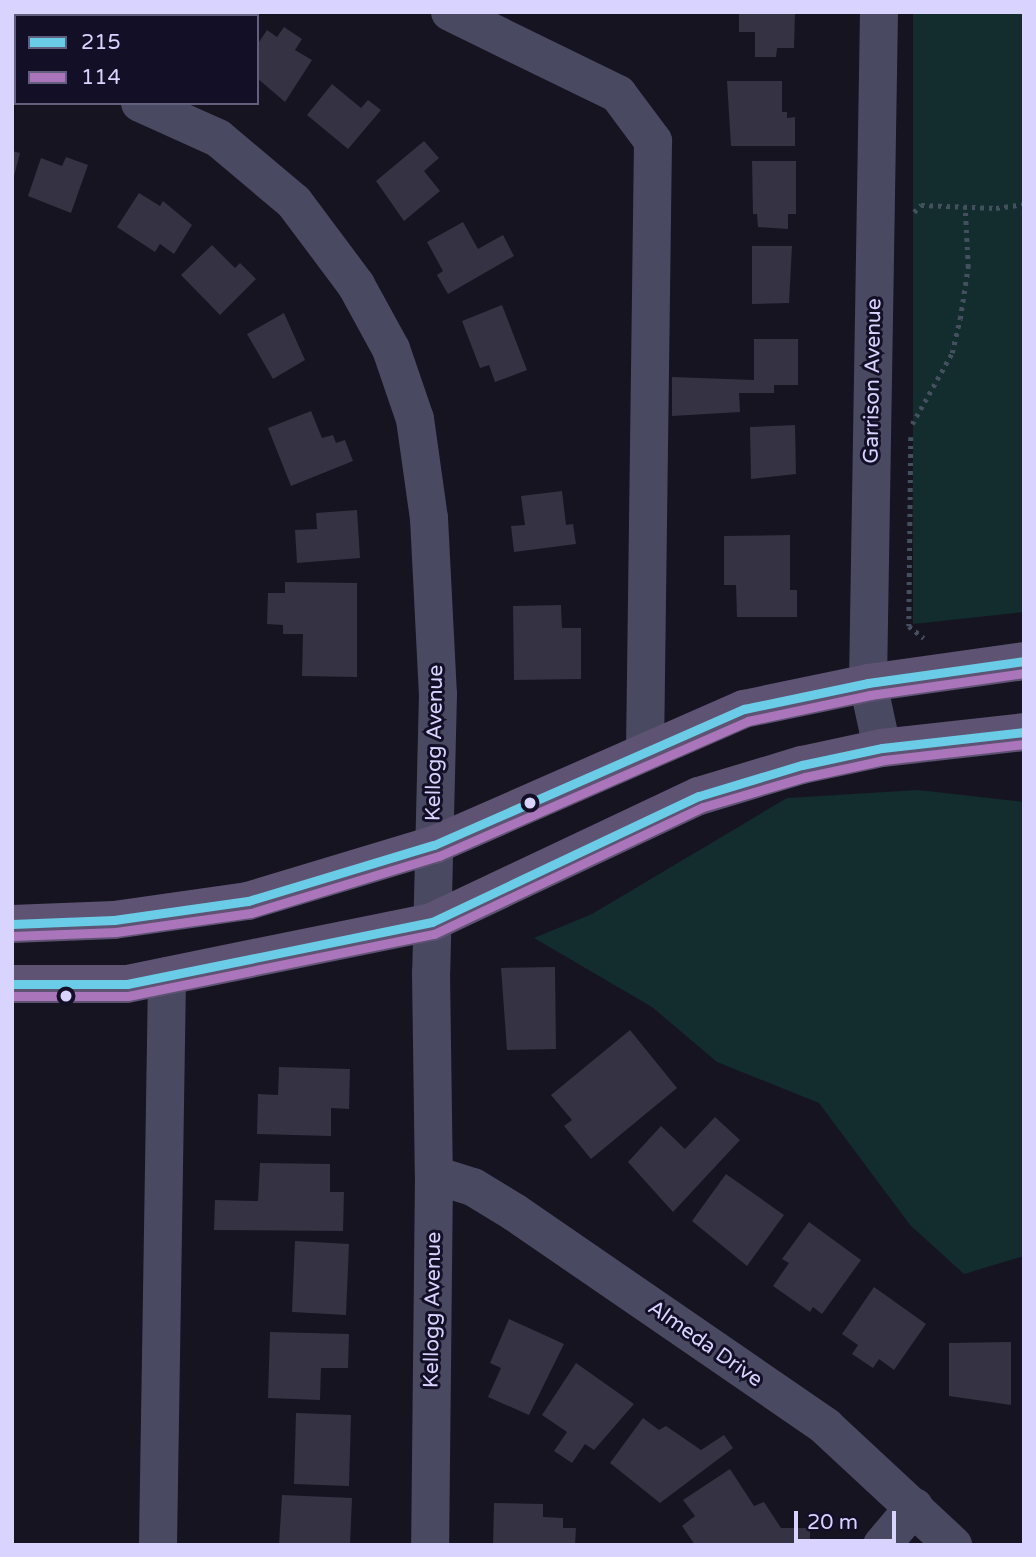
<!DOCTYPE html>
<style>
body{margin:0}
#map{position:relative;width:1036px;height:1557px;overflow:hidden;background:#161421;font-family:"Varela Round",sans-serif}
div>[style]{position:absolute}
.green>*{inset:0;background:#132c2d}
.building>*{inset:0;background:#343243}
.path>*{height:4.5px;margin-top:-2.25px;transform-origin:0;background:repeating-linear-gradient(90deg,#44505f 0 3.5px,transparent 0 8.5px)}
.minor>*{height:38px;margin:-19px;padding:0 19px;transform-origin:19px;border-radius:19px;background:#4a4962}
.major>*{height:38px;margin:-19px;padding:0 19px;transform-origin:19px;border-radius:19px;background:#5e5373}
.bus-1>*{height:9px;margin:-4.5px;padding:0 4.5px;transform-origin:4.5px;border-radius:4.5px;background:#6bcce7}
.bus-2>*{height:9px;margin:-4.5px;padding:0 4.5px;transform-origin:4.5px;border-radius:4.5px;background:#aa75ba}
.dots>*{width:19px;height:19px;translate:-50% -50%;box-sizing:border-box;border:4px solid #130f26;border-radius:50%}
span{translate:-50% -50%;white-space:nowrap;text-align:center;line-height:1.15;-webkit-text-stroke:6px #130f26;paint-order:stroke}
.street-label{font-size:21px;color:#d9d4ff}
.frame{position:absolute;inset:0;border:14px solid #d9d4ff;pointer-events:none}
.legend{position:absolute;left:14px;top:14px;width:245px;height:91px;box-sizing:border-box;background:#130f26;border:2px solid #625e7d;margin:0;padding:9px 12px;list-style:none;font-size:21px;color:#d9d4ff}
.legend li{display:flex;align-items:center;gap:14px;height:35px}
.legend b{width:35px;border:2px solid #625e7d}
.scale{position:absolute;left:794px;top:1511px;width:102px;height:32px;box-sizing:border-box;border:4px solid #d9d4ff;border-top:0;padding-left:9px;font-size:21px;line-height:24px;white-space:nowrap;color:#d9d4ff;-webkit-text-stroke:5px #130f26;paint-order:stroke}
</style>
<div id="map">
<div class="green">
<i style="clip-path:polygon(913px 12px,1024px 12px,1024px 612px,913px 624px)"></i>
<i style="clip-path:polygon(918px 790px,1024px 802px,1024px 1256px,964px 1274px,910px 1225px,819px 1103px,717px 1062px,652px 1007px,534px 938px,592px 914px,787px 798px)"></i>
</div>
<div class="building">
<i style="clip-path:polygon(171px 12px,226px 12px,169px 16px)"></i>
<i style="clip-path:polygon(739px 12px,795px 12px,794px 48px,777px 48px,776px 57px,755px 57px,755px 32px,739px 32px)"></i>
<i style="clip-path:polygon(284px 27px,302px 39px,295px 50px,312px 60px,285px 102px,257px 78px,257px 45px,267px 30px,277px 37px)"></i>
<i style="clip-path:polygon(727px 81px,782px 81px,782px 112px,787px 112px,787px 118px,795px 117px,795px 146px,731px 146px)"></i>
<i style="clip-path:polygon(332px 84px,361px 108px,368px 100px,381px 110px,348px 149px,307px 115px)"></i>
<i style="clip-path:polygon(424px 141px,439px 158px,424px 171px,440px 191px,404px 221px,376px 181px)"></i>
<i style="clip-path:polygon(12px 151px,20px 153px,13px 180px,12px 179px)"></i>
<i style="clip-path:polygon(66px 157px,88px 165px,71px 213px,28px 196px,41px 158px,62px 166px)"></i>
<i style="clip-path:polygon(752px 161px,796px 161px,796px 214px,788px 214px,788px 229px,758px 227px,757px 214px,753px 214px)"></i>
<i style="clip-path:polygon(139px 193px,160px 206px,163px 201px,192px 225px,174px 254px,160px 244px,155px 252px,117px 227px)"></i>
<i style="clip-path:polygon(463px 222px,478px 249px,503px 235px,514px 256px,448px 294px,437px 275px,443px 271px,427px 242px)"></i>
<i style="clip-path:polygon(212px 245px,235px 268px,240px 263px,256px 279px,220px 315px,181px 275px)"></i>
<i style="clip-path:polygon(752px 246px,792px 246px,789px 303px,752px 304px)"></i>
<i style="clip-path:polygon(502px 305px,527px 370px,495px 382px,489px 365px,480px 368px,462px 321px)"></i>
<i style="clip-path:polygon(284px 313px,305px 360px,273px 379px,247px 334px)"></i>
<i style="clip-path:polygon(754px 339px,798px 339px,798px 385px,774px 385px,774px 393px,739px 393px,740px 412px,672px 416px,672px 377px,754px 380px)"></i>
<i style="clip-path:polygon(311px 411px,322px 438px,333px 435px,336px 443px,345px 440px,353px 461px,291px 486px,268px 428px)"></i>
<i style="clip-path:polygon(795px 425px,796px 474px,751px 479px,750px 427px)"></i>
<i style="clip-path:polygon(562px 491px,566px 525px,573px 524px,576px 544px,514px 552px,511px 526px,525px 525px,521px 496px)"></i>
<i style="clip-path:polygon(357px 510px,360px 558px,297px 563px,295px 530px,317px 529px,316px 513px)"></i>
<i style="clip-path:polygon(790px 535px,790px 590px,797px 590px,797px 617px,737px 617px,736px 585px,724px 585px,724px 536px)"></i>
<i style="clip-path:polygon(285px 582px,357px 583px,357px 677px,302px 676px,303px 634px,283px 634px,283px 625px,267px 624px,268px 593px,285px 593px)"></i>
<i style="clip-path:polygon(561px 605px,562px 628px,581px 628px,581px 679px,514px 680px,513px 606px)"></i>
<i style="clip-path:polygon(555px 967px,556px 1049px,507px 1050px,501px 968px)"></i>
<i style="clip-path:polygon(630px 1030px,677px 1088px,591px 1159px,564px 1126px,572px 1120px,551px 1095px)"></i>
<i style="clip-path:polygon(279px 1067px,350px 1069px,349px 1109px,331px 1108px,331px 1136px,257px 1134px,258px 1094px,278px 1095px)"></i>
<i style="clip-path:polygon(715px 1117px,740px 1140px,673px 1212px,628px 1162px,661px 1126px,685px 1149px)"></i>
<i style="clip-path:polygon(260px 1163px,330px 1164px,330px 1192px,344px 1192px,343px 1231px,214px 1230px,215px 1200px,258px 1201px)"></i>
<i style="clip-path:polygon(726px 1174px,784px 1215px,747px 1266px,692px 1221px)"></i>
<i style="clip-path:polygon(809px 1222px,861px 1260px,822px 1314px,813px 1307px,810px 1312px,773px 1286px,789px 1263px,782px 1259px)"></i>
<i style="clip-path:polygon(295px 1241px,349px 1244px,346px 1315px,292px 1312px)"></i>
<i style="clip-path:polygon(874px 1287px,926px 1324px,894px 1370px,879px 1359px,873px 1368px,852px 1354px,858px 1345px,842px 1334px)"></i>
<i style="clip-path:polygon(509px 1319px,564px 1344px,529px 1415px,488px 1397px,501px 1368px,490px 1363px)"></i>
<i style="clip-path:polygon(270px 1332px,349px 1334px,348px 1368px,321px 1368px,320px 1400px,268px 1398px)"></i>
<i style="clip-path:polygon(1011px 1342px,1011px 1405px,949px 1396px,949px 1343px)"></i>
<i style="clip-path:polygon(576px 1363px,634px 1404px,594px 1450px,585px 1444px,572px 1463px,554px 1451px,567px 1432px,542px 1415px)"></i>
<i style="clip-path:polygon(296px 1413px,351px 1415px,349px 1486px,294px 1484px)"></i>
<i style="clip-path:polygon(643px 1418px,659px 1430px,666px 1426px,701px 1450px,724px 1435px,733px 1448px,660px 1503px,610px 1463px)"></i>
<i style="clip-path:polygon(730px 1469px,754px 1506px,764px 1502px,781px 1528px,810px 1528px,810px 1545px,695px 1545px,682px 1526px,695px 1516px,683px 1500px)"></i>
<i style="clip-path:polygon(282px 1495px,352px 1498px,350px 1545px,279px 1545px)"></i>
<i style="clip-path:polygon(494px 1503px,543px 1504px,543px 1517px,563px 1518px,563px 1528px,576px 1528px,575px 1545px,493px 1545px)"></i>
</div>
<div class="path">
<i style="left:914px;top:212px;width:10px;rotate:-45deg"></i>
<i style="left:921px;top:205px;width:75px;rotate:2.3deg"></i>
<i style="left:996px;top:208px;width:28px;rotate:-8deg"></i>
<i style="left:912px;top:424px;width:81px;rotate:-60.6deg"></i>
<i style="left:952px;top:353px;width:35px;rotate:-77deg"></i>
<i style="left:960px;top:319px;width:53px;rotate:-81.3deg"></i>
<i style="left:968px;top:267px;width:59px;rotate:-92.9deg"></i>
<i style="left:911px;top:437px;width:189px;rotate:90.6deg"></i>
<i style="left:909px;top:626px;width:19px;rotate:39deg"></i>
</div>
<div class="minor">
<i style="left:450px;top:12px;width:187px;rotate:26deg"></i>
<i style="left:618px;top:94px;width:59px;rotate:53.3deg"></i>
<i style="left:653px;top:141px;width:610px;rotate:90.75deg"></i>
<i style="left:879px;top:12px;width:671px;rotate:90.94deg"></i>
<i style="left:868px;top:683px;width:66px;rotate:77.8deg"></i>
<i style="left:12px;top:67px;width:4px;rotate:14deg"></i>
<i style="left:140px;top:103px;width:85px;rotate:24.2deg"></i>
<i style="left:218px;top:138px;width:99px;rotate:40.1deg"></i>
<i style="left:294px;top:202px;width:104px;rotate:53.2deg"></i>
<i style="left:356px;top:285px;width:73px;rotate:61.3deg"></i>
<i style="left:391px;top:349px;width:74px;rotate:71.1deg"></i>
<i style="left:415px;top:419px;width:100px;rotate:82deg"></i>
<i style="left:429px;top:518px;width:176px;rotate:87.1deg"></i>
<i style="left:438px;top:694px;width:278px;rotate:91.4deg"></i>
<i style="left:431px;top:972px;width:203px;rotate:89.2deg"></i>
<i style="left:434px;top:1175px;width:370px;rotate:90.6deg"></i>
<i style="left:434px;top:1175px;width:41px;rotate:17.1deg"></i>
<i style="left:473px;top:1187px;width:48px;rotate:31.4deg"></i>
<i style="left:514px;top:1212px;width:378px;rotate:34.5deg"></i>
<i style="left:825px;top:1426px;width:175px;rotate:42.9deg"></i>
<i style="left:158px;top:1545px;width:569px;rotate:-89.09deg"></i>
<i style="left:882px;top:1545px;width:50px;rotate:-49.9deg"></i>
</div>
<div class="major">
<i style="left:12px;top:924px;width:102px;rotate:-2.2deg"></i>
<i style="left:114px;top:920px;width:135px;rotate:-8.1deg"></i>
<i style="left:248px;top:901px;width:194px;rotate:-16.8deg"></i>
<i style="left:434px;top:845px;width:339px;rotate:-23.7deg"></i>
<i style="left:744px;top:709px;width:127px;rotate:-11.8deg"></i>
<i style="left:868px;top:683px;width:158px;rotate:-8deg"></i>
<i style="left:12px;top:984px;width:115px"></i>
<i style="left:127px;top:984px;width:311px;rotate:-11.5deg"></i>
<i style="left:432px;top:922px;width:295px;rotate:-25.3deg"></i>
<i style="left:699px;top:796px;width:108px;rotate:-16.8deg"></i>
<i style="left:802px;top:765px;width:82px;rotate:-12deg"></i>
<i style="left:882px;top:748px;width:143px;rotate:-6.4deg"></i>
</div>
<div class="bus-1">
<i style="left:12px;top:924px;width:102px;rotate:-2.2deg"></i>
<i style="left:114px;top:920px;width:135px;rotate:-8.1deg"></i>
<i style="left:248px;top:901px;width:194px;rotate:-16.8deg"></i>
<i style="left:434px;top:845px;width:339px;rotate:-23.7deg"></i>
<i style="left:744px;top:709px;width:127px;rotate:-11.8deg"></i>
<i style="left:868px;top:683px;width:158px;rotate:-8deg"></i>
<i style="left:12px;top:984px;width:115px"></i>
<i style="left:127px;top:984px;width:311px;rotate:-11.5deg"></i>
<i style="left:432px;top:922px;width:295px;rotate:-25.3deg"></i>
<i style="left:699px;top:796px;width:108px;rotate:-16.8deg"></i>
<i style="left:802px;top:765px;width:82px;rotate:-12deg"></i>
<i style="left:882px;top:748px;width:143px;rotate:-6.4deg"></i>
</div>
<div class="bus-2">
<i style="left:12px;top:936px;width:104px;rotate:-2.2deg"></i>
<i style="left:116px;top:932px;width:136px;rotate:-8deg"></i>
<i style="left:251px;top:913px;width:196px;rotate:-16.9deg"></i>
<i style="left:439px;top:856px;width:337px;rotate:-23.6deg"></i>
<i style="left:748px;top:721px;width:125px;rotate:-12deg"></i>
<i style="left:870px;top:695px;width:156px;rotate:-8.1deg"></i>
<i style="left:12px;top:996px;width:116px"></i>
<i style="left:128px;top:996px;width:312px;rotate:-11.5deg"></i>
<i style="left:434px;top:934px;width:297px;rotate:-25.3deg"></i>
<i style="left:703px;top:807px;width:106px;rotate:-16.4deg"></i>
<i style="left:805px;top:777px;width:81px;rotate:-12.1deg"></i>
<i style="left:884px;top:760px;width:141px;rotate:-6.5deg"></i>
</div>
<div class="dots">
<i style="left:530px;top:803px;background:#d9d4ff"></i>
<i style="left:66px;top:996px;background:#d9d4ff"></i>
</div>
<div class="street-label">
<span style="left:873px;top:381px;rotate:-89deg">Garrison Avenue</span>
<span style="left:435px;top:743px;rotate:-89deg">Kellogg Avenue</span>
<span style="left:433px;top:1310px;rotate:-89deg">Kellogg Avenue</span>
<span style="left:705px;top:1344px;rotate:35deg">Almeda Drive</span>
</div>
<div class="frame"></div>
<ul class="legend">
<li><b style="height:9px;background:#6bcce7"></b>215</li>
<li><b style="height:9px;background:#aa75ba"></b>114</li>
</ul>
<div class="scale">20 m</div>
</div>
